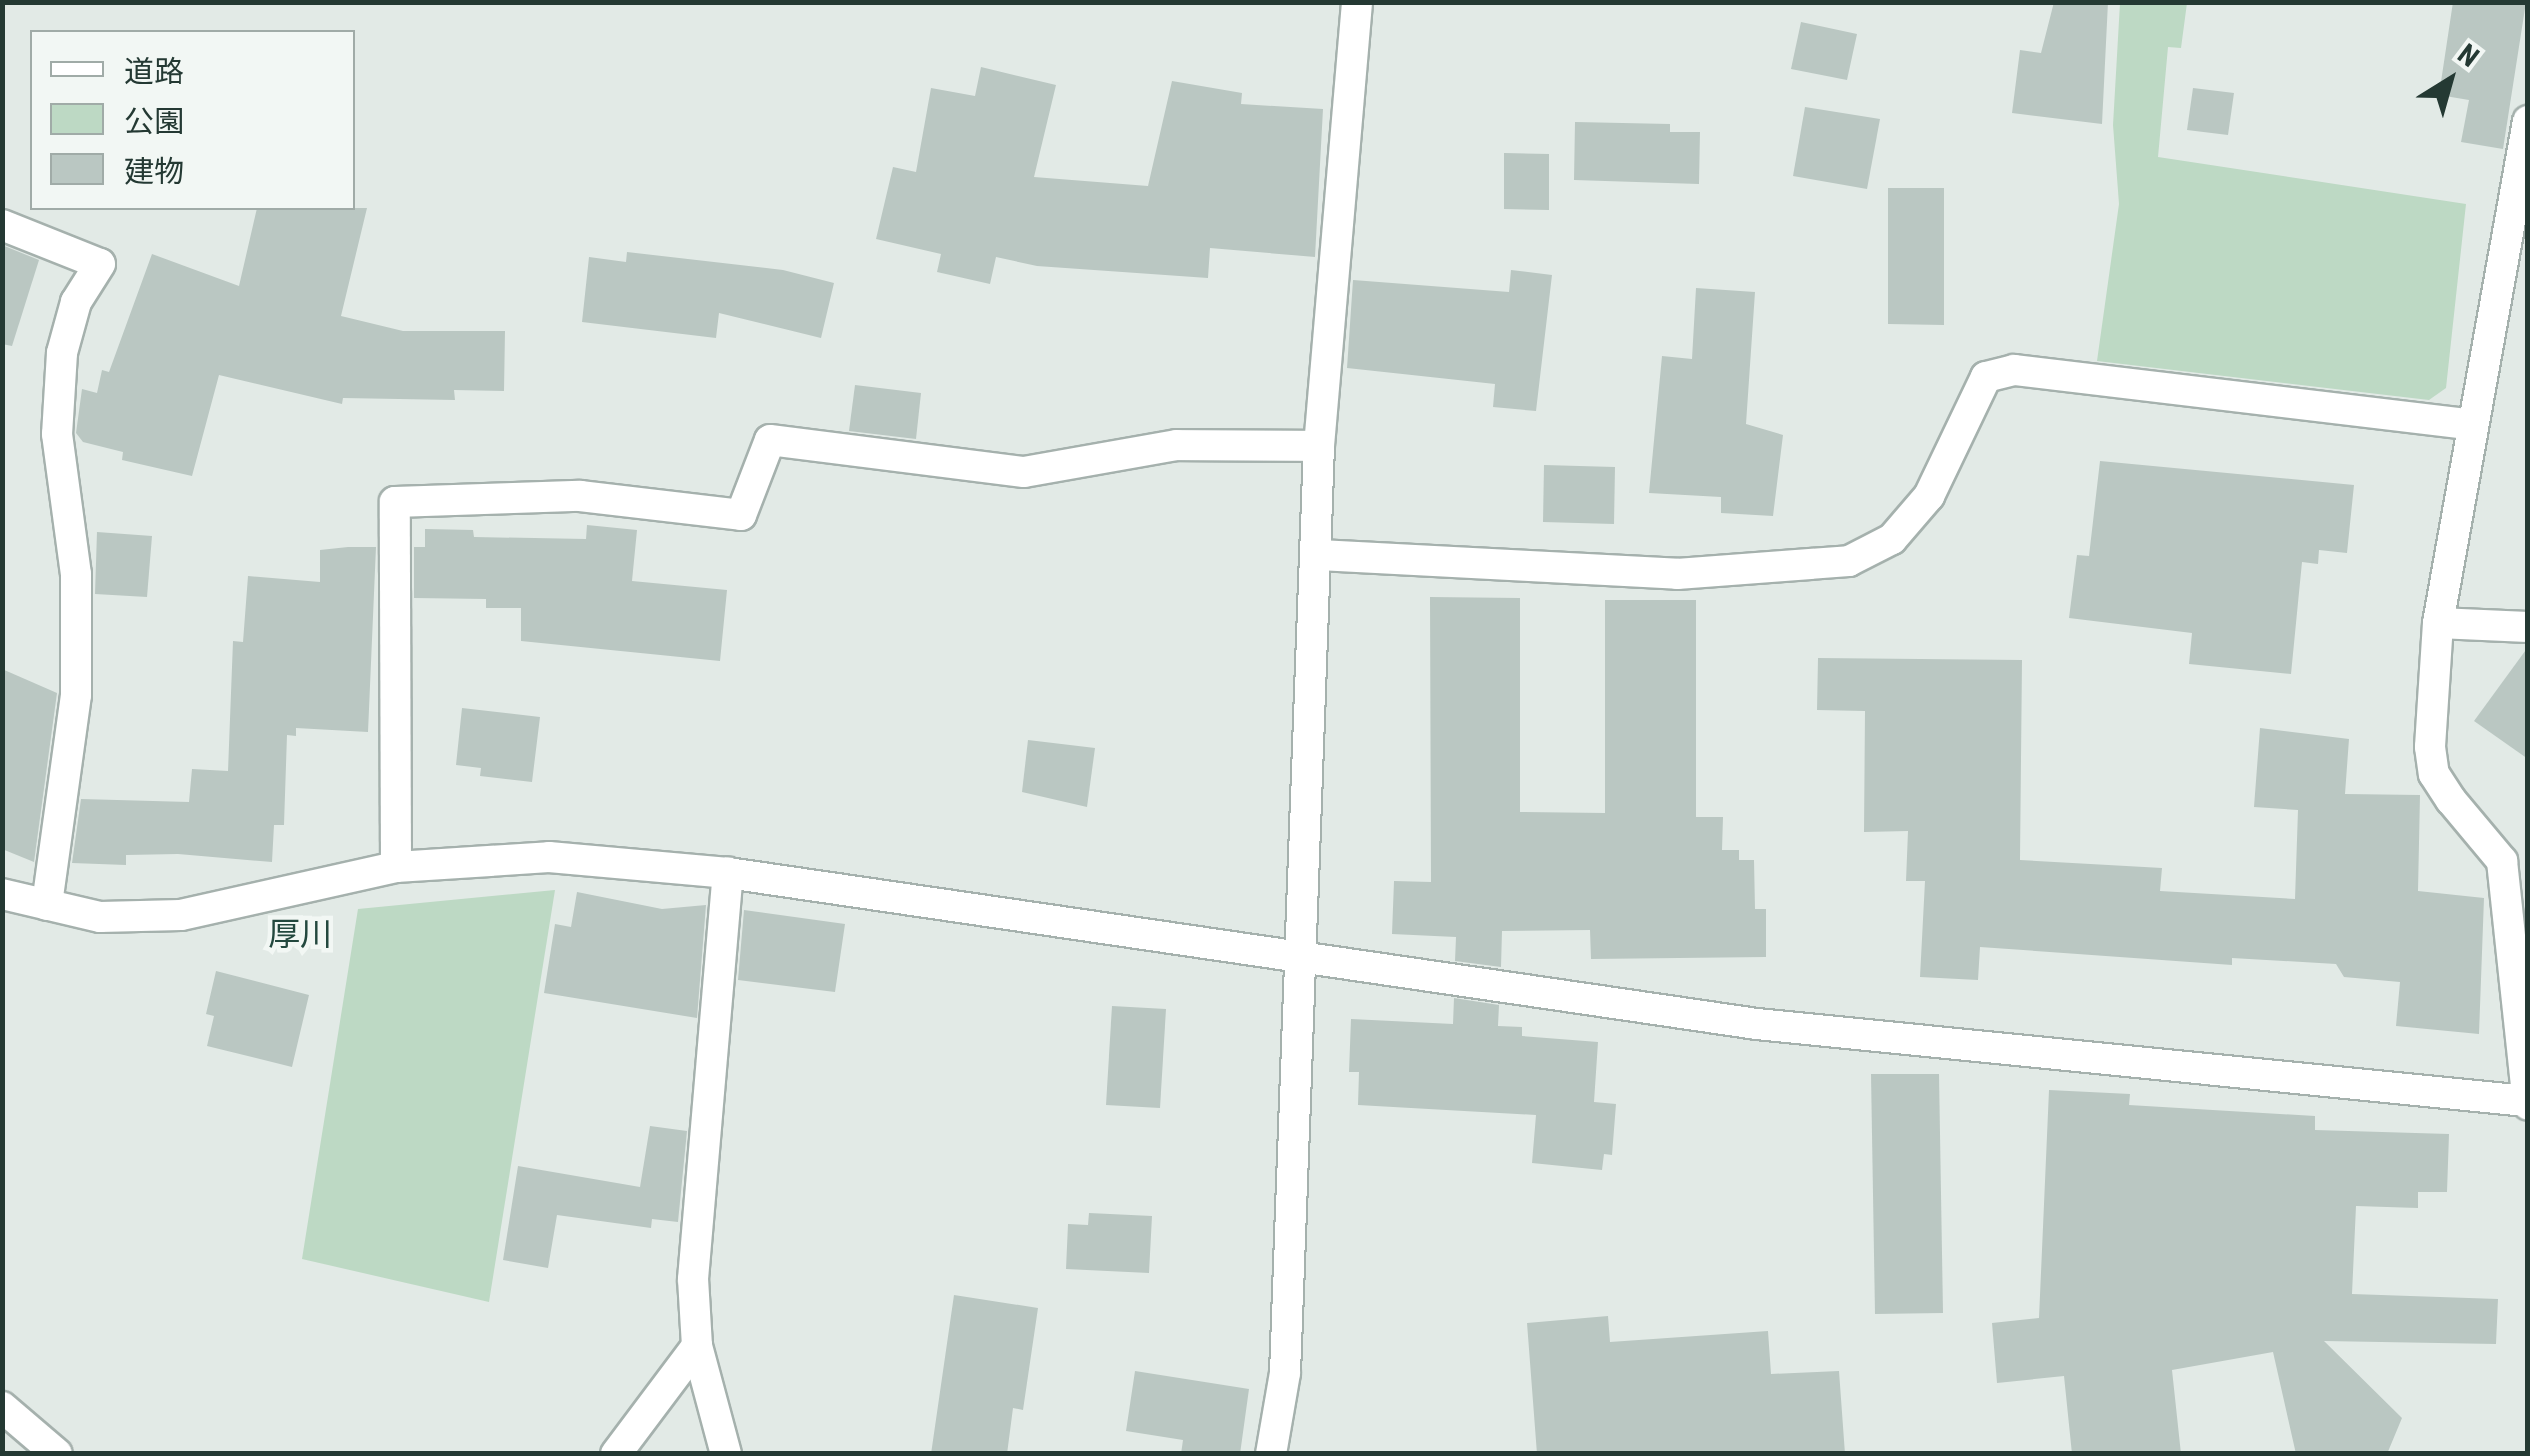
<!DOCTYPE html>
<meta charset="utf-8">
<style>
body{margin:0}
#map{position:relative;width:2530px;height:1456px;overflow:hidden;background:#e2eae6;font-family:"Roboto Condensed","Noto Sans JP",sans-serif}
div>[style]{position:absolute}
.green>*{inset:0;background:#bdd9c4}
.building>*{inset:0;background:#bac7c2}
.roads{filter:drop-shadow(2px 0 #a5b1ad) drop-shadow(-2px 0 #a5b1ad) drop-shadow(0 2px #a5b1ad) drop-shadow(0 -2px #a5b1ad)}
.minor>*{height:30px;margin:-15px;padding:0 15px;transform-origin:15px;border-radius:15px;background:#fff}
span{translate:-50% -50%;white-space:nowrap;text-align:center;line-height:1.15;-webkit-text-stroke:9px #f2f7f4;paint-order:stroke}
.quarter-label{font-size:32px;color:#23483e}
.frame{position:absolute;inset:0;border:5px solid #243933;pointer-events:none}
.legend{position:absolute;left:30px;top:30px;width:325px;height:180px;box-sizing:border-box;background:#f2f7f4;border:2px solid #a0aba7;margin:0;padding:12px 18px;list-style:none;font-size:30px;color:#243933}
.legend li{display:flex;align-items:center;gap:20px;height:50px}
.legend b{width:50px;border:2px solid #a0aba7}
.north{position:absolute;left:2400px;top:30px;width:100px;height:100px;-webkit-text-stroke:8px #f2f7f4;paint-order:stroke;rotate:37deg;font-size:28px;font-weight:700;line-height:40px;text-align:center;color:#243933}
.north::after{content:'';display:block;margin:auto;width:35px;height:45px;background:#243933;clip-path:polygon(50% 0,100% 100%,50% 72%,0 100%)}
</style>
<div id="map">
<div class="green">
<i style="clip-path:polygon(2120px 3px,2187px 3px,2181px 48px,2168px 47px,2158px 157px,2466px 204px,2446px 388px,2429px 400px,2097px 361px,2119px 204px,2113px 125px)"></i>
<i style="clip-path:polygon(555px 890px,489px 1302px,302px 1259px,358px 909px)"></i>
</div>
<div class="building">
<i style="clip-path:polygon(2054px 2px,2108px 2px,2102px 124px,2012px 113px,2020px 50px,2041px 53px)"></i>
<i style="clip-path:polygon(2453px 2px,2526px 2px,2503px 149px,2461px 142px,2469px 100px,2439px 95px)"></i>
<i style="clip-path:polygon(1801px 22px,1857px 34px,1847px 80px,1791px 69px)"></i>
<i style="clip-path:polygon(981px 67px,1056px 85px,1034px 177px,1148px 186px,1172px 81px,1242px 93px,1241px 104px,1323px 109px,1315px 257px,1210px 248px,1208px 278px,1037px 266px,996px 257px,990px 284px,937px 272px,941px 254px,876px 239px,893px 167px,916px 172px,931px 88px,975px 96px)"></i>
<i style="clip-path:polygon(2193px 88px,2234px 93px,2228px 135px,2187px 130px)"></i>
<i style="clip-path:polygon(1805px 107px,1880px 119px,1867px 189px,1793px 176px)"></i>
<i style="clip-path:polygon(1575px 122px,1670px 124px,1670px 132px,1700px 132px,1699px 184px,1574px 180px)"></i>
<i style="clip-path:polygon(1504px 153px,1549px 154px,1549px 210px,1504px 209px)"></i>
<i style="clip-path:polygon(1888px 188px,1944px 188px,1944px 325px,1888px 324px)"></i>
<i style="clip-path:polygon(257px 208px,367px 208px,341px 316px,403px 331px,505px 331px,504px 391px,454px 390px,455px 400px,343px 398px,342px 404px,219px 375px,192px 476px,122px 460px,123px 452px,83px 442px,76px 433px,82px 389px,97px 393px,102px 370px,109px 372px,152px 254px,239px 286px)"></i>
<i style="clip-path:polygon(2px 245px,39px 260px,12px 346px,2px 344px)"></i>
<i style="clip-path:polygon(627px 252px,783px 270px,834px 283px,821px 338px,719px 313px,716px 338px,582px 322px,589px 257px,626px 262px)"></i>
<i style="clip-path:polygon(1511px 270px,1552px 275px,1536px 411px,1493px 407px,1495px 384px,1347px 368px,1353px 280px,1509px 292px)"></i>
<i style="clip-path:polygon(1696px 288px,1755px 292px,1746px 424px,1783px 435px,1773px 516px,1721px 513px,1721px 497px,1649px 493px,1662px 356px,1692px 359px)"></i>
<i style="clip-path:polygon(855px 385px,921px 393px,916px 439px,849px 431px)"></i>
<i style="clip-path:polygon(2100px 461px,2354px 485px,2347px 553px,2319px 550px,2318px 564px,2302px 562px,2291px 674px,2189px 664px,2192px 633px,2069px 618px,2077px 555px,2089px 556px)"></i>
<i style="clip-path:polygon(1544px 465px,1615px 467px,1614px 524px,1543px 522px)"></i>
<i style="clip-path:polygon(587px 525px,637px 530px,632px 581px,727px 590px,720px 661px,521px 641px,521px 608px,486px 608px,486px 599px,414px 598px,414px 547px,425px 547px,425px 529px,473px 530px,474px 537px,586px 539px)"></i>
<i style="clip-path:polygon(97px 532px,152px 536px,147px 597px,95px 594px)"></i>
<i style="clip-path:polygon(348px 547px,376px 547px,368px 732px,296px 728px,296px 736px,287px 735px,284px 825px,274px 825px,272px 862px,178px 854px,126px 855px,126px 865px,72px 863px,81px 799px,189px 802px,192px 769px,228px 771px,233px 641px,243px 642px,248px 576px,320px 582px,320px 550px)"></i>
<i style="clip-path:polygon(1430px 597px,1520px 598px,1520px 812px,1605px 813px,1605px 600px,1696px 600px,1696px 817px,1723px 817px,1722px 850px,1739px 850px,1739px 860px,1754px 860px,1755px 909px,1766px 909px,1766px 957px,1591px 959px,1590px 930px,1502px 931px,1501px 967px,1455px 961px,1456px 937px,1392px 934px,1394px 881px,1431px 882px)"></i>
<i style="clip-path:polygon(2528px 647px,2528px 759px,2474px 721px)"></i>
<i style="clip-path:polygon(1818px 658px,2022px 660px,2020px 860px,2162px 868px,2160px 891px,2295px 899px,2298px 810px,2254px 807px,2260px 728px,2349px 739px,2345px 794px,2420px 795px,2418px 891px,2484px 898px,2479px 1034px,2396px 1026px,2400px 982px,2344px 977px,2336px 964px,2232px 958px,2232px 965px,1980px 947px,1978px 980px,1920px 977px,1925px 881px,1906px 881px,1908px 831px,1864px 832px,1865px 711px,1817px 710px)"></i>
<i style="clip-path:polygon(2px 669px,57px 693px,34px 862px,2px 849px)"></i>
<i style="clip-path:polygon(462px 708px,540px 717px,532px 782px,480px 776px,481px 768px,456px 765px)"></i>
<i style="clip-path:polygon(1028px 740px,1095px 748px,1087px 807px,1022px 792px)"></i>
<i style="clip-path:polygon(577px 892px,662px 909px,706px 905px,697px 1018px,544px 993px,555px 924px,571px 927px)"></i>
<i style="clip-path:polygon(744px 910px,845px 924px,835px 992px,738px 980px)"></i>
<i style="clip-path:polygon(216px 971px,309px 995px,292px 1067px,207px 1046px,214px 1016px,206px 1014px)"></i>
<i style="clip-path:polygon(1454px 998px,1499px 1005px,1498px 1026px,1522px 1027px,1522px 1036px,1598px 1042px,1594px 1102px,1616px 1104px,1612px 1155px,1604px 1154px,1602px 1170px,1532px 1163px,1536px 1115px,1358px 1105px,1359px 1072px,1349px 1072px,1351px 1019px,1453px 1024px)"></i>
<i style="clip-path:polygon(1112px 1006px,1166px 1009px,1160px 1108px,1106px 1105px)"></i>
<i style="clip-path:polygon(1871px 1074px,1939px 1074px,1943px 1313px,1875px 1314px)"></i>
<i style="clip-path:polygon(2049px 1090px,2130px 1094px,2129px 1105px,2315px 1116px,2315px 1130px,2449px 1134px,2447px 1192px,2418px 1192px,2418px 1208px,2356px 1206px,2352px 1294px,2498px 1299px,2496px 1344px,2324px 1341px,2402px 1418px,2387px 1454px,2296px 1454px,2273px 1352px,2172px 1370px,2181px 1454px,2072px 1454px,2064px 1376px,1997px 1383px,1992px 1323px,2039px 1318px)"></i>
<i style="clip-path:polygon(650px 1126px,687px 1131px,678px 1222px,652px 1219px,651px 1228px,557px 1215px,548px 1268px,503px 1260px,518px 1166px,640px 1187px)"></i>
<i style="clip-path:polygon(1089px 1213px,1152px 1216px,1149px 1273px,1066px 1269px,1068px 1224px,1088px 1225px)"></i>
<i style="clip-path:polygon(954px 1295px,1038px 1308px,1023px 1410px,1013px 1408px,1007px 1454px,931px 1454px)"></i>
<i style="clip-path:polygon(1608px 1316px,1610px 1342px,1768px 1331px,1771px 1374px,1839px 1371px,1845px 1454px,1537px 1454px,1527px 1323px)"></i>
<i style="clip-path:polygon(1135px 1371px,1249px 1389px,1240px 1454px,1181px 1454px,1183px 1440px,1126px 1431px)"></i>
</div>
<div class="roads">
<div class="minor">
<i style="left:2528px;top:121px;width:510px;rotate:100.16deg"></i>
<i style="left:2438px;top:623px;width:124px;rotate:93.7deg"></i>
<i style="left:2430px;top:747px;width:27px;rotate:82deg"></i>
<i style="left:2434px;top:774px;width:31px;rotate:57deg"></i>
<i style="left:2451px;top:800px;width:80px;rotate:50.1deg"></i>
<i style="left:2502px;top:861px;width:245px;rotate:83.9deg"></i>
<i style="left:2px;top:225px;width:105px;rotate:21.7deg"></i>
<i style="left:100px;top:264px;width:45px;rotate:122.3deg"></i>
<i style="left:76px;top:302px;width:53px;rotate:105.4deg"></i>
<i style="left:62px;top:353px;width:81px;rotate:93.5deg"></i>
<i style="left:57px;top:434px;width:141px;rotate:82.3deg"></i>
<i style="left:76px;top:574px;width:121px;rotate:90deg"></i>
<i style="left:76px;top:695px;width:212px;rotate:97.9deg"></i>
<i style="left:1319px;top:555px;width:359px;rotate:3deg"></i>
<i style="left:1677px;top:574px;width:172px;rotate:-4.3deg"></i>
<i style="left:1849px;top:561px;width:48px;rotate:-27.1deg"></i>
<i style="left:1892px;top:539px;width:57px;rotate:-49.3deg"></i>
<i style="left:1929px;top:496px;width:132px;rotate:-64.4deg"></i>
<i style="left:1986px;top:377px;width:29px;rotate:-14deg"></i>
<i style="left:2014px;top:370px;width:459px;rotate:6.8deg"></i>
<i style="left:2438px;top:623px;width:90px;rotate:2.5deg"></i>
<i style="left:396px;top:867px;width:365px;rotate:-90.2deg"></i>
<i style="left:395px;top:502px;width:185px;rotate:-1.9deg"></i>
<i style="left:580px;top:496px;width:162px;rotate:6.7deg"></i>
<i style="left:741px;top:515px;width:80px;rotate:-68.9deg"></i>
<i style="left:770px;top:440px;width:256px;rotate:7.2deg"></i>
<i style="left:1024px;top:472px;width:155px;rotate:-10deg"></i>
<i style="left:1177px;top:445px;width:142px;rotate:0.4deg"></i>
<i style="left:2px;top:894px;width:101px;rotate:13.2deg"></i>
<i style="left:100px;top:917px;width:81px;rotate:-1.4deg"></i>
<i style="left:181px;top:915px;width:220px;rotate:-12.6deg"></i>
<i style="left:396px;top:867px;width:153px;rotate:-3.7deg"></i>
<i style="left:549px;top:857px;width:180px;rotate:5.1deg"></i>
<i style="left:728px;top:873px;width:1040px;rotate:8.35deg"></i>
<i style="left:1757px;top:1024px;width:773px;rotate:5.72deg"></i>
<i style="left:2px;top:1407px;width:72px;rotate:40.5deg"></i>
<i style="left:616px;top:1454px;width:135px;rotate:-53.1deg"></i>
<i style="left:726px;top:1454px;width:112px;rotate:-105deg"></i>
<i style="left:697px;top:1346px;width:67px;rotate:-93.4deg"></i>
<i style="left:693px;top:1279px;width:408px;rotate:-85.1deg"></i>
<i style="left:1271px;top:1454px;width:82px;rotate:-80.2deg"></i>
<i style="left:1285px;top:1373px;width:928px;rotate:-87.9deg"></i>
<i style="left:1319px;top:446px;width:446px;rotate:-85.1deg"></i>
</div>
</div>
<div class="quarter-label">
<span style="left:300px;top:934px">厚川</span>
</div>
<div class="frame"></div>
<ul class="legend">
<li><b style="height:12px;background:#fff"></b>道路</li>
<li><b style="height:28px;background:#bdd9c4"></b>公園</li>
<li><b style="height:28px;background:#bac7c2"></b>建物</li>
</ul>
<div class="north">N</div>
</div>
